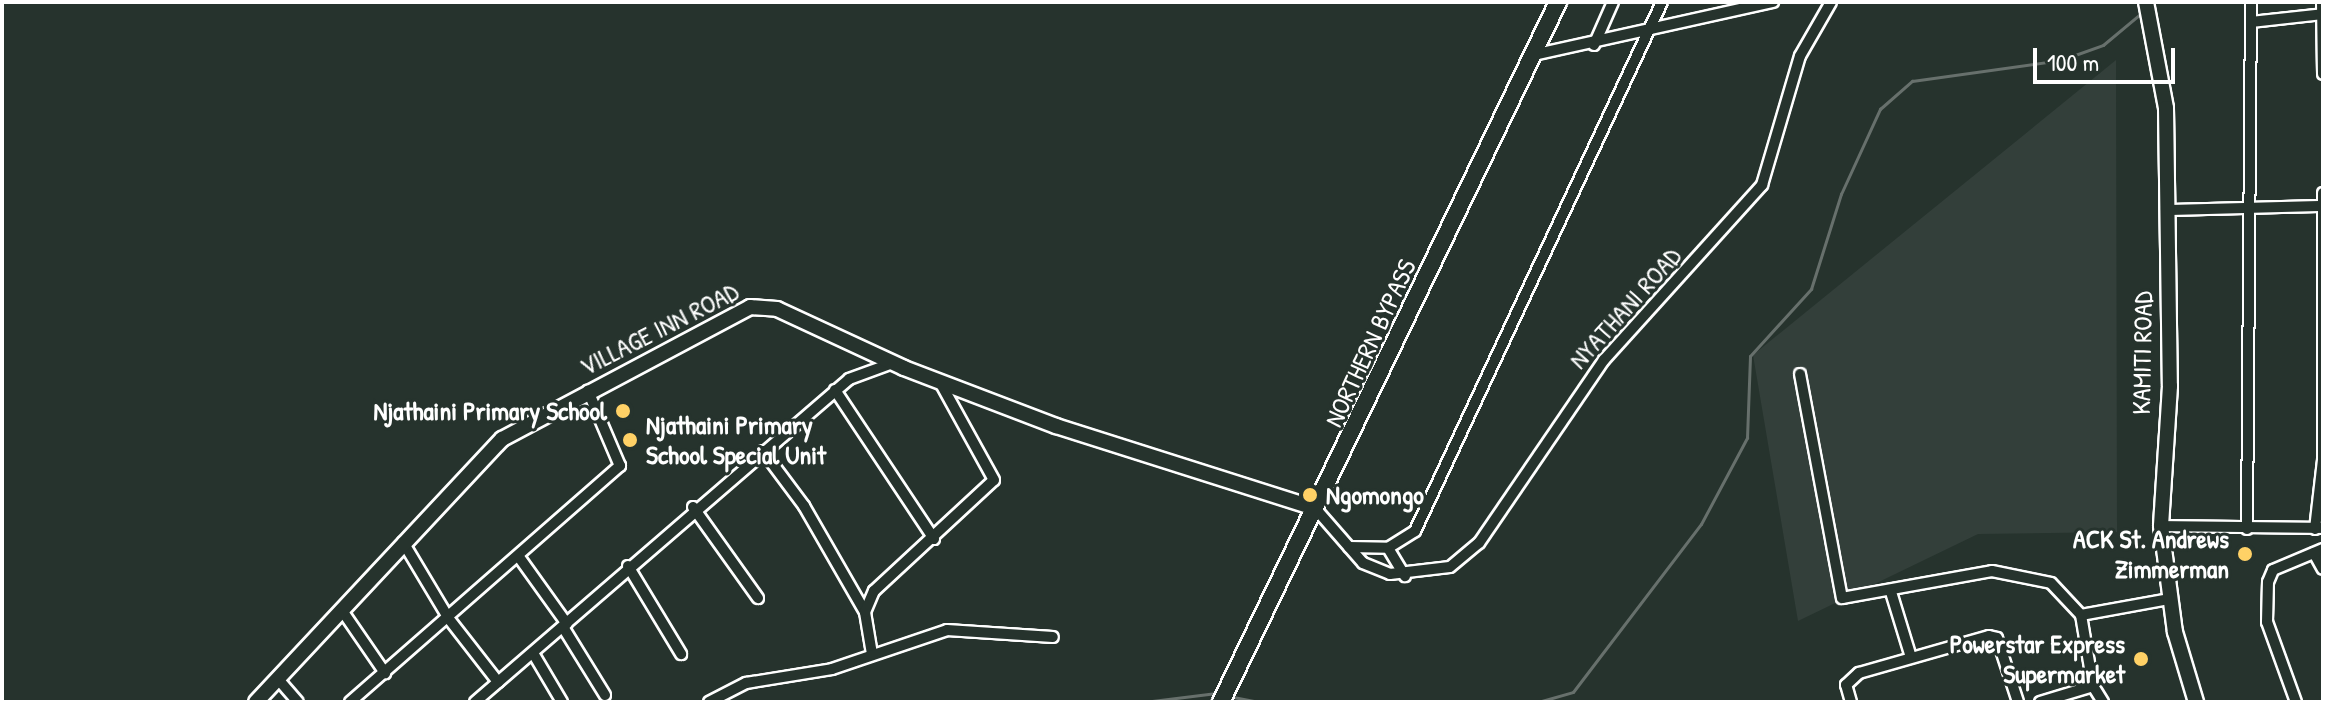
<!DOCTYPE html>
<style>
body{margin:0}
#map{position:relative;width:2325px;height:704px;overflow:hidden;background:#26332d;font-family:"Patrick Hand",sans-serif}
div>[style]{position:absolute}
.built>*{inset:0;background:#333f3a}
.stream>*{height:3px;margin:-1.5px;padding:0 1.5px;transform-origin:1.5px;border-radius:1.5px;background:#67706c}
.roads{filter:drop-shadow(2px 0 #fff) drop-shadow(-2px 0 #fff) drop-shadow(0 2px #fff) drop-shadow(0 -2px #fff)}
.street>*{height:10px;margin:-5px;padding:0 5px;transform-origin:5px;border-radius:5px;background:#26332d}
.secondary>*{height:14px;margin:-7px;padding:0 7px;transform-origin:7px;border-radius:7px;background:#26332d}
.primary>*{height:16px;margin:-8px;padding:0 8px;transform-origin:8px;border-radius:8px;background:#26332d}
.dots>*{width:22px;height:22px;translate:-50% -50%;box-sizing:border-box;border:4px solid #26332d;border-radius:50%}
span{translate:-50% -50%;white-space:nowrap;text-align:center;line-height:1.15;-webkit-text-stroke:6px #26332d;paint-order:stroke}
.street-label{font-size:26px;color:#fff}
.poi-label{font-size:26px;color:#fff;font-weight:700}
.right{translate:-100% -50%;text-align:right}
.left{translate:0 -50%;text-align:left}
.frame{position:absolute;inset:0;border:4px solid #fff;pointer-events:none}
.scale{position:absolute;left:2033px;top:48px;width:142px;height:36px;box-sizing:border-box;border:4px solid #fff;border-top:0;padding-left:10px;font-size:24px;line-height:28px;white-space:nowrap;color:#fff;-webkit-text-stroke:6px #26332d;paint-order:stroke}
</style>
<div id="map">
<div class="built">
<i style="clip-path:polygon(2116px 60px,2117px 532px,1978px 534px,1798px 621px,1753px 355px)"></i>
</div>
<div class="stream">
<i style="left:1233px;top:697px;width:25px;rotate:11deg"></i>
<i style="left:1144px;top:702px;width:73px;rotate:-7.1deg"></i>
<i style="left:1538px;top:702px;width:36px;rotate:-16deg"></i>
<i style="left:1573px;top:692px;width:211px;rotate:-52.7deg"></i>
<i style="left:1701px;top:524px;width:98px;rotate:-61.9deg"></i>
<i style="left:1747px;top:438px;width:82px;rotate:-87.9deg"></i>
<i style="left:1750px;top:356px;width:91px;rotate:-47.7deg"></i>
<i style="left:1811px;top:289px;width:100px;rotate:-72.5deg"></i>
<i style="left:1841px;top:194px;width:94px;rotate:-65.4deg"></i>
<i style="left:1880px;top:109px;width:43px;rotate:-41.2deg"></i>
<i style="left:1912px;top:81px;width:150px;rotate:-8deg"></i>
<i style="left:2061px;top:60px;width:45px;rotate:-19.7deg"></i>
<i style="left:2103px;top:45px;width:47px;rotate:-39.8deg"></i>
</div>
<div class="roads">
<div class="street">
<i style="left:2322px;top:2px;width:72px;rotate:89.2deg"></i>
<i style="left:2251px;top:22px;width:72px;rotate:-6.3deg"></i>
<i style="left:1594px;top:45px;width:47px;rotate:-66.2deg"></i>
<i style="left:1533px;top:55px;width:246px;rotate:-12.5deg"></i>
<i style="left:2166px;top:210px;width:157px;rotate:-1.5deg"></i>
<i style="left:1800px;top:374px;width:228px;rotate:79.4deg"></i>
<i style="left:1842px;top:598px;width:152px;rotate:-10.2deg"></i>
<i style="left:1992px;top:571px;width:60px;rotate:11.5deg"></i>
<i style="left:2051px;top:583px;width:44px;rotate:46.8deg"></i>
<i style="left:835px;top:390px;width:179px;rotate:56.4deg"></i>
<i style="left:763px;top:451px;width:69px;rotate:53.3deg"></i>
<i style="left:804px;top:506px;width:122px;rotate:60.1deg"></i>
<i style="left:693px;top:507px;width:112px;rotate:54.5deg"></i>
<i style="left:1315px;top:508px;width:73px;rotate:48.9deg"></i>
<i style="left:1363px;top:563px;width:29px;rotate:22deg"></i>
<i style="left:1390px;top:574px;width:60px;rotate:-6.7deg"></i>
<i style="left:1450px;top:567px;width:38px;rotate:-40deg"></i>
<i style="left:1479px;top:543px;width:222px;rotate:-55.7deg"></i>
<i style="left:1604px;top:360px;width:236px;rotate:-47.9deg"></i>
<i style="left:1762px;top:185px;width:134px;rotate:-73.6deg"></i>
<i style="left:1800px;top:56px;width:62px;rotate:-60.1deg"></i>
<i style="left:2161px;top:526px;width:162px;rotate:0.7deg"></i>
<i style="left:2247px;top:529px;width:527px;rotate:-89.57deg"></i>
<i style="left:2315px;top:529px;width:69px;rotate:-83.4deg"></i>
<i style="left:2323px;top:460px;width:267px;rotate:-90deg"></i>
<i style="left:403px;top:542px;width:90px;rotate:59.1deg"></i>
<i style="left:449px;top:619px;width:80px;rotate:52.1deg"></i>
<i style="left:1349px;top:547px;width:39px;rotate:1deg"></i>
<i style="left:1388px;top:548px;width:32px;rotate:-32deg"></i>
<i style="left:1415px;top:531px;width:584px;rotate:-64.97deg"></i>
<i style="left:1388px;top:548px;width:33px;rotate:59deg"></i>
<i style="left:2314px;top:553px;width:18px;rotate:61deg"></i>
<i style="left:519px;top:557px;width:82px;rotate:54.4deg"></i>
<i style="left:628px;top:566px;width:103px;rotate:58.9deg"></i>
<i style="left:1891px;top:592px;width:65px;rotate:73deg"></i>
<i style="left:341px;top:609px;width:78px;rotate:55.5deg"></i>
<i style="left:563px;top:627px;width:80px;rotate:58.3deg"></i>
<i style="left:533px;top:653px;width:57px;rotate:59.4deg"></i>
<i style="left:872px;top:654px;width:43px;rotate:-99.5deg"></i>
<i style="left:865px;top:612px;width:23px;rotate:-67deg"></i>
<i style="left:874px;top:591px;width:163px;rotate:-42.8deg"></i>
<i style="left:994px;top:480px;width:112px;rotate:-118.9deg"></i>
<i style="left:278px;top:679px;width:30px;rotate:49deg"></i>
<i style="left:2093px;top:686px;width:19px;rotate:58deg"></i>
<i style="left:350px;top:702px;width:359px;rotate:-41.2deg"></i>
<i style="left:620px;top:466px;width:82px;rotate:-113.1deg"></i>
<i style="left:475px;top:702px;width:494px;rotate:-40.8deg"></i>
<i style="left:849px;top:379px;width:47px;rotate:-20deg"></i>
<i style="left:709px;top:702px;width:42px;rotate:-27.2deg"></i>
<i style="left:746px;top:683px;width:87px;rotate:-9.2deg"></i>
<i style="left:832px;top:669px;width:121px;rotate:-18.7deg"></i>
<i style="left:947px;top:630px;width:106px;rotate:3.8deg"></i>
<i style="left:1851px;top:702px;width:18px;rotate:-106deg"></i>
<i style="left:1846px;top:685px;width:18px;rotate:-43deg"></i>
<i style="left:1859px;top:673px;width:135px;rotate:-15.9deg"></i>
<i style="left:1989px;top:636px;width:8px;rotate:14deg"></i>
<i style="left:1997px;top:638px;width:67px;rotate:71.8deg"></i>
<i style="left:2040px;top:702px;width:55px;rotate:-16.8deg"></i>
<i style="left:2093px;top:686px;width:72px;rotate:-99.6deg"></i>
<i style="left:2081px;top:615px;width:89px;rotate:-10.3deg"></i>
<i style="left:2296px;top:702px;width:85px;rotate:-109.9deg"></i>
<i style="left:2267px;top:622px;width:40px;rotate:-88.6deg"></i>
<i style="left:2268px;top:582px;width:13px;rotate:-67deg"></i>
<i style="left:2273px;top:570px;width:54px;rotate:-22.8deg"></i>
</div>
<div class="secondary">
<i style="left:2146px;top:2px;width:108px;rotate:79.3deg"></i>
<i style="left:2166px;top:108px;width:278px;rotate:89.2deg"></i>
<i style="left:2170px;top:386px;width:140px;rotate:93.7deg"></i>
<i style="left:2161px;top:526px;width:107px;rotate:82.5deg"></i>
<i style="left:2175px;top:632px;width:73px;rotate:73.3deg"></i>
<i style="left:256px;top:702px;width:360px;rotate:-46.9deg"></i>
<i style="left:502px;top:439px;width:281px;rotate:-28deg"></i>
<i style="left:750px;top:307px;width:27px;rotate:4deg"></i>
<i style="left:777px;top:309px;width:140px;rotate:24.9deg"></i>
<i style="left:904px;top:368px;width:163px;rotate:20.9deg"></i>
<i style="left:1056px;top:426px;width:272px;rotate:17.6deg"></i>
</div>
<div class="primary">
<i style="left:1221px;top:702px;width:777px;rotate:-64.29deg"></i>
</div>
</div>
<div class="dots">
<i style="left:623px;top:411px;background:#ffd166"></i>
<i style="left:630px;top:440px;background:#ffd166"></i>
<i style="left:1310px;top:495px;background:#ffd166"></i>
<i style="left:2245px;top:554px;background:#ffd166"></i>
<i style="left:2141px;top:659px;background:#ffd166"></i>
</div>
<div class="street-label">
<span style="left:1625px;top:308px;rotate:-48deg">NYATHANI ROAD</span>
<span style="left:659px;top:329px;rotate:-27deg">VILLAGE INN ROAD</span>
<span style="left:1370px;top:343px;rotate:-65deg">NORTHERN BYPASS</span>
<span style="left:2142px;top:353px;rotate:-89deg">KAMITI ROAD</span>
</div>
<div class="poi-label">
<span class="right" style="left:607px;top:411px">Njathaini Primary School</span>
<span class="left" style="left:646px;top:440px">Njathaini Primary<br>School Special Unit</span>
<span class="left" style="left:1326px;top:495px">Ngomongo</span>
<span class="right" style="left:2229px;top:554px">ACK St. Andrews<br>Zimmerman</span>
<span class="right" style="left:2125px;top:659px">Powerstar Express<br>Supermarket</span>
</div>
<div class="frame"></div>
<div class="scale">100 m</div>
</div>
